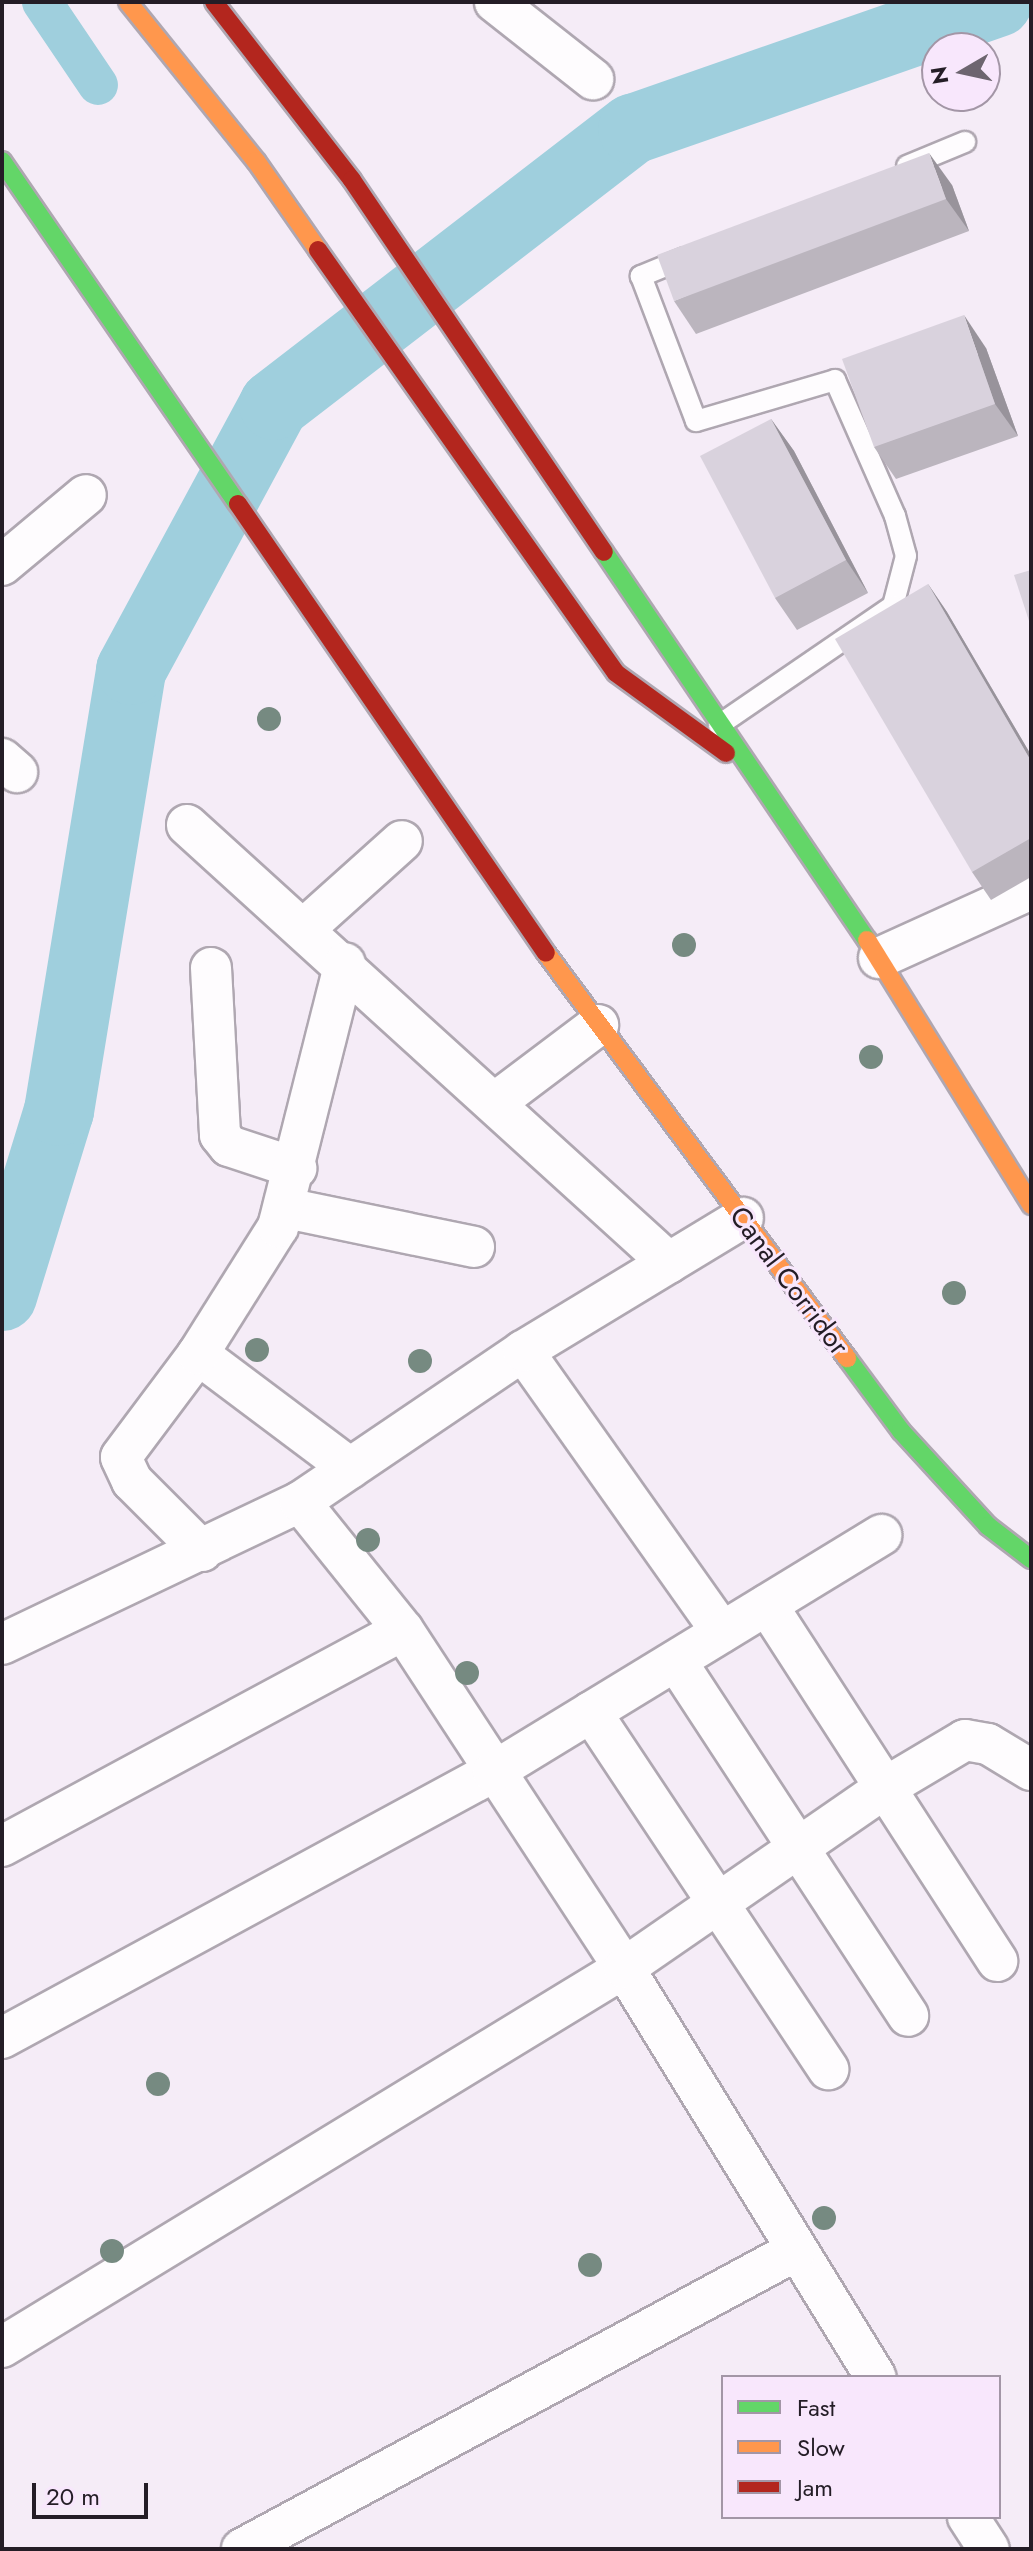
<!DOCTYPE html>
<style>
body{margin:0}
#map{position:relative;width:1033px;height:2551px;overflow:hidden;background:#f5ecf7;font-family:Jost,sans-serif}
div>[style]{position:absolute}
.canal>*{height:40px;margin:-20px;padding:0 20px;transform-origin:20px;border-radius:20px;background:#9fcfdd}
.river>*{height:70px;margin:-35px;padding:0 35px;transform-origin:35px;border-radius:35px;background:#9fcfdd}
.roads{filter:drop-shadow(2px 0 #afa7b1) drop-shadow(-2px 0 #afa7b1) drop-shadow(0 2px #afa7b1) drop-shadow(0 -2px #afa7b1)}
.lane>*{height:20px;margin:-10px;padding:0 10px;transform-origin:10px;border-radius:10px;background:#fefcfe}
.street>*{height:40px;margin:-20px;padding:0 20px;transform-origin:20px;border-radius:20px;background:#fefcfe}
.fast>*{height:18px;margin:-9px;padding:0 9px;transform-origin:9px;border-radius:9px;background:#63d668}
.slow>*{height:18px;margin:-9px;padding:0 9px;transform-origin:9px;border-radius:9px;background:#ff974d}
.jam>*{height:18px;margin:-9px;padding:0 9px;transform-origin:9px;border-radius:9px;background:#b3261e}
.trees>*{width:24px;height:24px;margin:-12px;border-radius:50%;background:#768a81}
.wall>*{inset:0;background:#bbb5be}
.shaded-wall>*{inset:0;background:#98939b}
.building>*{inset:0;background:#d9d2dd}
span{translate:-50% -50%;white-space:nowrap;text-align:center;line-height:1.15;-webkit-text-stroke:6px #f8e7fc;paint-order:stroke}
.street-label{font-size:28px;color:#241d26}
.frame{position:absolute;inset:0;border:4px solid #241d26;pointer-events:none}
.legend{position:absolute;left:721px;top:2375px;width:280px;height:144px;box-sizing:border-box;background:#f8e7fc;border:2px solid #a396a6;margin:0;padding:10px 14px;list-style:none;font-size:24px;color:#241d26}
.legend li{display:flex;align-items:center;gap:16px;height:40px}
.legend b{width:40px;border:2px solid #a396a6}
.north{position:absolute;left:921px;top:32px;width:80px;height:80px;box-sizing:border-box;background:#f8e7fc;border:2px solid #a396a6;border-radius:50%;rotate:261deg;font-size:22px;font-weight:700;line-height:32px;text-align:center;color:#241d26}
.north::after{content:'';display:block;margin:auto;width:28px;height:36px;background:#6d656f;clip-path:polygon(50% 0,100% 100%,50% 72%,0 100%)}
.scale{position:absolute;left:32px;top:2483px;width:116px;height:36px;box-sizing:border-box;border:4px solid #241d26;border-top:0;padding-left:10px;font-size:24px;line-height:28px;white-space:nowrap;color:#241d26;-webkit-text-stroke:6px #f8e7fc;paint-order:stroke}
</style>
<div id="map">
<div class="canal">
<i style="left:42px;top:2px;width:100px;rotate:56deg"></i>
</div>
<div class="river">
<i style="left:2px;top:1296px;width:194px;rotate:-72.9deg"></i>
<i style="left:59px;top:1111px;width:447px;rotate:-80.7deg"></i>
<i style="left:131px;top:670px;width:301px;rotate:-61.6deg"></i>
<i style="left:274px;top:405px;width:453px;rotate:-37.6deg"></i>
<i style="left:633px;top:129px;width:386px;rotate:-19.2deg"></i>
</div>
<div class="roads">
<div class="lane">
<i style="left:907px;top:166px;width:63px;rotate:-22.5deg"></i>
<i style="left:685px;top:258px;width:48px;rotate:157.8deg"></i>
<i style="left:641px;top:276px;width:155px;rotate:69.2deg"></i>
<i style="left:696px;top:421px;width:145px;rotate:-16.4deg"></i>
<i style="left:835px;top:380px;width:149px;rotate:66.2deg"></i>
<i style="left:895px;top:516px;width:41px;rotate:74.6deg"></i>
<i style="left:906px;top:556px;width:52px;rotate:104.6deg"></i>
<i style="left:893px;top:606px;width:211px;rotate:145.6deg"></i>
</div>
<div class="street">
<i style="left:495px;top:2px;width:125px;rotate:38.2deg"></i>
<i style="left:2px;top:565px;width:109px;rotate:-39.8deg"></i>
<i style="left:2px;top:759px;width:20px;rotate:41deg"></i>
<i style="left:187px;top:825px;width:651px;rotate:42.26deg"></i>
<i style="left:305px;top:928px;width:130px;rotate:-41.9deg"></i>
<i style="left:879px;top:958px;width:167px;rotate:-24.4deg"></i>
<i style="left:211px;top:968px;width:167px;rotate:86.9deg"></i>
<i style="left:220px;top:1135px;width:14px;rotate:51deg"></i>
<i style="left:229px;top:1146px;width:71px;rotate:18.2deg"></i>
<i style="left:496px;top:1102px;width:128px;rotate:-37deg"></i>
<i style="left:286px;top:1208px;width:192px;rotate:11.7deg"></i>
<i style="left:523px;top:1351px;width:344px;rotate:54.7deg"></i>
<i style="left:198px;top:1354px;width:190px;rotate:36.9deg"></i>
<i style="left:300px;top:1502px;width:164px;rotate:51.2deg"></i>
<i style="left:403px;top:1630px;width:404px;rotate:56.8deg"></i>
<i style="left:624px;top:1968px;width:480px;rotate:58.4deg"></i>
<i style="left:202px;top:1551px;width:99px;rotate:-135deg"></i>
<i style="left:132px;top:1481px;width:26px;rotate:-115deg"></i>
<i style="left:121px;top:1457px;width:129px;rotate:-53.2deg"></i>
<i style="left:198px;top:1354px;width:150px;rotate:-57.8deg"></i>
<i style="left:278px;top:1227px;width:272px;rotate:-75.8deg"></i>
<i style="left:767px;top:1605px;width:424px;rotate:57.1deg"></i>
<i style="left:2px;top:1644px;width:330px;rotate:-25.5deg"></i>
<i style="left:300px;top:1502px;width:269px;rotate:-34.1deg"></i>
<i style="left:523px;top:1351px;width:257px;rotate:-31.2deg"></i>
<i style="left:676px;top:1661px;width:424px;rotate:56.8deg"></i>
<i style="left:591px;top:1712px;width:429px;rotate:56.4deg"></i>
<i style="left:2px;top:1846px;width:455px;rotate:-28.3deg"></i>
<i style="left:2px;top:2038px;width:558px;rotate:-28.45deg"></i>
<i style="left:493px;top:1772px;width:455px;rotate:-31.4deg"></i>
<i style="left:2px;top:2347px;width:728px;rotate:-31.35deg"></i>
<i style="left:624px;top:1968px;width:318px;rotate:-34.6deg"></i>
<i style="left:886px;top:1787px;width:92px;rotate:-30.7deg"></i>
<i style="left:965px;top:1740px;width:23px;rotate:10deg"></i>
<i style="left:988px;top:1744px;width:50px;rotate:31.2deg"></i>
<i style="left:968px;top:2517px;width:38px;rotate:57deg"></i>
<i style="left:242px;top:2549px;width:628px;rotate:-28.32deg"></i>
</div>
<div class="fast">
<i style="left:2px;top:161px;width:416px;rotate:55.5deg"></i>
<i style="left:604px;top:552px;width:469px;rotate:55.9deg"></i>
<i style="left:847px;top:1358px;width:91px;rotate:53.5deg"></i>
<i style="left:901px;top:1431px;width:129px;rotate:47.5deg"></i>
<i style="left:988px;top:1526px;width:54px;rotate:37.5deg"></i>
</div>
<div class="slow">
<i style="left:128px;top:2px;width:204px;rotate:51.2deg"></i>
<i style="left:256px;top:161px;width:108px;rotate:55.1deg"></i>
<i style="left:867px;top:940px;width:312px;rotate:58.2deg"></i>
<i style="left:546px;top:953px;width:505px;rotate:53.38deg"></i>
</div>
<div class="jam">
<i style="left:214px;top:2px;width:225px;rotate:52.2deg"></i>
<i style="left:352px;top:180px;width:449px;rotate:55.9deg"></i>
<i style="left:318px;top:250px;width:517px;rotate:54.84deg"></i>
<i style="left:616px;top:673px;width:136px;rotate:36deg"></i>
<i style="left:238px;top:504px;width:544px;rotate:55.55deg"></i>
</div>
</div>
<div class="trees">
<i style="left:269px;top:719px"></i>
<i style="left:684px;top:945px"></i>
<i style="left:871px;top:1057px"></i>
<i style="left:954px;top:1293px"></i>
<i style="left:257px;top:1350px"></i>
<i style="left:420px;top:1361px"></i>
<i style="left:368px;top:1540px"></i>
<i style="left:467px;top:1673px"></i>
<i style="left:158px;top:2084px"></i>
<i style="left:824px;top:2218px"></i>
<i style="left:112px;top:2251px"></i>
<i style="left:590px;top:2265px"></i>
</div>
<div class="wall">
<i style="clip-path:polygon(952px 185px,969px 231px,696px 334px,674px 301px)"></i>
<i style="clip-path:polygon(986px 348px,1018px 436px,896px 479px,874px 447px)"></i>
<i style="clip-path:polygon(771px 419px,794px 451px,868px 593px,797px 630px,775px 598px)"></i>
<i style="clip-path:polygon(928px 584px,947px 612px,1031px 755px,1031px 877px,991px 900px,972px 872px)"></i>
</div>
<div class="shaded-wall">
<i style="clip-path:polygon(929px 153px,952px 185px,969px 231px,946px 199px)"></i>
<i style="clip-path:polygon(964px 315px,986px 348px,1018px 436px,995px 404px)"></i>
<i style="clip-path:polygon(771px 419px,794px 451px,868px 593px,846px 560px)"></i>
<i style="clip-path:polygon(928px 584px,947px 612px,1031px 755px,1031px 761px)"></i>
</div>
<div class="building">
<i style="clip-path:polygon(929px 153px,946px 199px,674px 301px,657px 255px)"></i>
<i style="clip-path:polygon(964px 315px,995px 404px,874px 447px,842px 359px)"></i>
<i style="clip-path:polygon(771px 419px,846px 560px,775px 598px,700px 456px)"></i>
<i style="clip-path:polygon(1031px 570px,1031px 627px,1014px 575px)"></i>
<i style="clip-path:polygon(928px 584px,1031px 761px,1031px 838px,972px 872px,835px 639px)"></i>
</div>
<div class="street-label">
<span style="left:789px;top:1281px;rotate:53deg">Canal Corridor</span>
</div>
<div class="frame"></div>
<ul class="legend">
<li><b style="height:10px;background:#63d668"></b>Fast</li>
<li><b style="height:10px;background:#ff974d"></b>Slow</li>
<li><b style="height:10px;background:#b3261e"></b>Jam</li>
</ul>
<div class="north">N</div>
<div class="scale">20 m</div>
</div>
